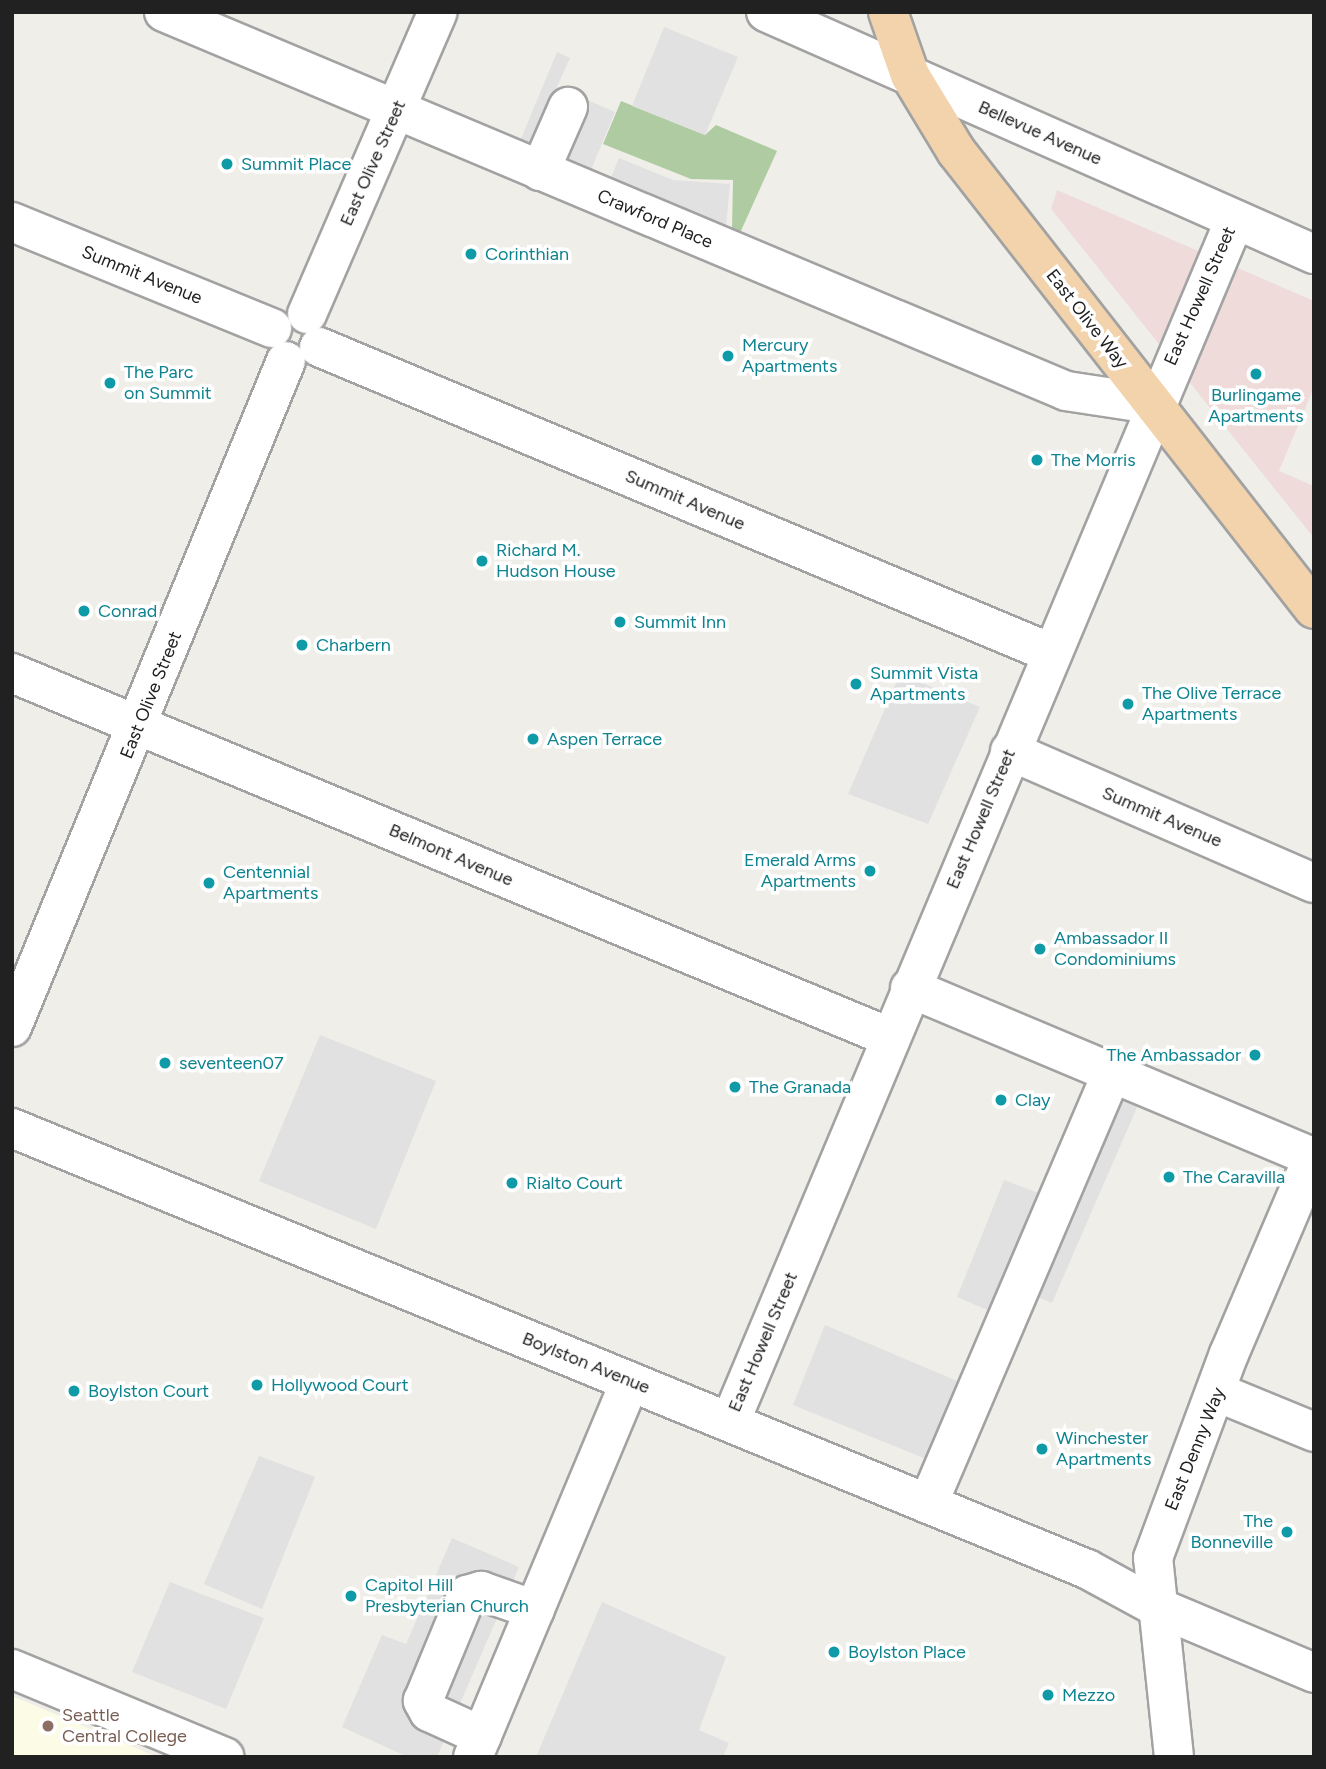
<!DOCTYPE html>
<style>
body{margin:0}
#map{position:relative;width:1326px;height:1769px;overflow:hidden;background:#f0eee9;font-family:Figtree,sans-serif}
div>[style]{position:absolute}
.commercial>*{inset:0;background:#efdbda}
.education>*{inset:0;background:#fcfce6}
.forest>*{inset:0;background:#afcba2}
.parking>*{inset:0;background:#e1e1e1}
.roads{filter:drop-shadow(2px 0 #a2a2a2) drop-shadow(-2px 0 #a2a2a2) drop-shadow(0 2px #a2a2a2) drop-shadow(0 -2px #a2a2a2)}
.minor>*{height:38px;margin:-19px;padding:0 19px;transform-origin:19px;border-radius:19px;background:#fff}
.major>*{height:38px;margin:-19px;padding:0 19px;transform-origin:19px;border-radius:19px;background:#f2d3ac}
.dots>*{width:19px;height:19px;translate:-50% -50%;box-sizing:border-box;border:4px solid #fff;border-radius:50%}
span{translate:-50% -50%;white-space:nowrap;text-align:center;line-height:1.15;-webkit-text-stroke:7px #fff;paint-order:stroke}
.street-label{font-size:18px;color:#212121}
.culture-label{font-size:18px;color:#0d838f}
.left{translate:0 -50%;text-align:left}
.right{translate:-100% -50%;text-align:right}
.education-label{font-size:18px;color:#785e54}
.frame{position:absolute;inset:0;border:14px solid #212121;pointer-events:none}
</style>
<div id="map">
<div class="commercial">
<i style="clip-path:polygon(1057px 190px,1314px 301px,1314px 387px,1279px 471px,1314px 486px,1314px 538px,1051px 209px)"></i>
</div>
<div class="education">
<i style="clip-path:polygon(12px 1696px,157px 1757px,12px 1757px)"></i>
</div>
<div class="forest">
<i style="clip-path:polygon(621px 101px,705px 135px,716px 125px,777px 151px,740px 233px,732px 230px,733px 180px,691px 179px,603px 144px)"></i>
</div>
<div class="parking">
<i style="clip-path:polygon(664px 27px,738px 57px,705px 135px,632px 106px)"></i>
<i style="clip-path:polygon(557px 52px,570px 58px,557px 87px,615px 112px,591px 170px,520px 141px)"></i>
<i style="clip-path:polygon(619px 158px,673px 180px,730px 184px,726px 227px,610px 180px)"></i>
<i style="clip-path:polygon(900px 674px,980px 707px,928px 824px,848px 794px)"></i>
<i style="clip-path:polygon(320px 1035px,436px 1081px,376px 1229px,259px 1181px)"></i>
<i style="clip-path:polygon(1110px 1093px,1138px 1105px,1052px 1303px,1024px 1291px)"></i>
<i style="clip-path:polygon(1004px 1180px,1041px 1194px,992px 1312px,957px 1297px)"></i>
<i style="clip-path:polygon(825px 1325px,962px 1383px,931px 1461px,793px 1405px)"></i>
<i style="clip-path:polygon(259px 1456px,315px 1477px,262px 1609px,204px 1584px)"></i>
<i style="clip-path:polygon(452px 1538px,519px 1567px,437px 1757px,408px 1757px,342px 1727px,382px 1635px,406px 1644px)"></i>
<i style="clip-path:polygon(170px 1582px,264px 1618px,226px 1709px,132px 1672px)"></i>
<i style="clip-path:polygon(602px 1602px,726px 1657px,699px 1730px,729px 1743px,723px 1757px,536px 1757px)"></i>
</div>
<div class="roads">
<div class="minor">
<i style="left:164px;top:12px;width:978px;rotate:22.79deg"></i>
<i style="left:1066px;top:391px;width:87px;rotate:8.6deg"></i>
<i style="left:766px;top:12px;width:599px;rotate:23.83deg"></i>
<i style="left:540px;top:171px;width:70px;rotate:-66.4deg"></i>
<i style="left:12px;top:222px;width:281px;rotate:22.2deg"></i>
<i style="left:307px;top:314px;width:329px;rotate:-66.6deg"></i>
<i style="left:319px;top:347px;width:793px;rotate:22.69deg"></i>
<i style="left:12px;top:673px;width:950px;rotate:22.54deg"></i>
<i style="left:1010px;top:751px;width:331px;rotate:23.5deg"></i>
<i style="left:910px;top:988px;width:438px;rotate:22.8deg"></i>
<i style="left:12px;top:1027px;width:720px;rotate:-67.64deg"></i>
<i style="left:12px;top:1128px;width:1162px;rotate:22.31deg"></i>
<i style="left:1087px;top:1569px;width:77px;rotate:28.6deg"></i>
<i style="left:1155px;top:1606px;width:173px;rotate:22.8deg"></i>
<i style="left:1219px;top:1393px;width:103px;rotate:22.3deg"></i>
<i style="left:731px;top:1420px;width:1302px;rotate:-67.23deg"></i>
<i style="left:928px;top:1504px;width:469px;rotate:-66.9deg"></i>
<i style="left:12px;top:1669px;width:230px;rotate:22.5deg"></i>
<i style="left:482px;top:1736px;width:58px;rotate:-155.6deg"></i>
<i style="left:429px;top:1712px;width:13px;rotate:-119deg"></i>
<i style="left:423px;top:1701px;width:115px;rotate:-67.5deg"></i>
<i style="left:467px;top:1595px;width:15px;rotate:-16deg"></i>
<i style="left:481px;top:1591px;width:57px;rotate:19.4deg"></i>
<i style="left:473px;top:1757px;width:407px;rotate:-67.3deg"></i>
<i style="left:1174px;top:1757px;width:200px;rotate:-96deg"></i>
<i style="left:1153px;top:1558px;width:218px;rotate:-69.6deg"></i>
<i style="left:1229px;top:1354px;width:216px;rotate:-66.9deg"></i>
</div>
<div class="major">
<i style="left:888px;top:12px;width:67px;rotate:70.8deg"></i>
<i style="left:910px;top:75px;width:89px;rotate:58.8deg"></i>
<i style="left:956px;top:151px;width:581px;rotate:51.99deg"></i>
</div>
</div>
<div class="dots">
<i style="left:227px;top:164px;background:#0f9aa8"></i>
<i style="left:471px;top:254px;background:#0f9aa8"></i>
<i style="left:728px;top:356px;background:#0f9aa8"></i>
<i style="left:1256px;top:374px;background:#0f9aa8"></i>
<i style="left:110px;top:383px;background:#0f9aa8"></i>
<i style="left:1037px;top:460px;background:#0f9aa8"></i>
<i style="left:482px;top:561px;background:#0f9aa8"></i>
<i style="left:84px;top:611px;background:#0f9aa8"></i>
<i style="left:620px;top:622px;background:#0f9aa8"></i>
<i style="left:302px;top:645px;background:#0f9aa8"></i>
<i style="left:856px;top:684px;background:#0f9aa8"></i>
<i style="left:1128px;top:704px;background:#0f9aa8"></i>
<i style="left:533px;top:739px;background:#0f9aa8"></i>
<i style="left:870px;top:871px;background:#0f9aa8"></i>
<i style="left:209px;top:883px;background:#0f9aa8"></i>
<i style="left:1040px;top:949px;background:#0f9aa8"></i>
<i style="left:1255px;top:1055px;background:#0f9aa8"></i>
<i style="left:165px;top:1063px;background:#0f9aa8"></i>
<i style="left:735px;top:1087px;background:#0f9aa8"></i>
<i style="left:1001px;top:1100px;background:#0f9aa8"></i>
<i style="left:1169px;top:1177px;background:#0f9aa8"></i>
<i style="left:512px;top:1183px;background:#0f9aa8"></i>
<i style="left:257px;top:1385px;background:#0f9aa8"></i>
<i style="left:74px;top:1391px;background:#0f9aa8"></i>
<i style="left:1042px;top:1449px;background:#0f9aa8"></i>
<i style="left:1287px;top:1532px;background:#0f9aa8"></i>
<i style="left:351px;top:1596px;background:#0f9aa8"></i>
<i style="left:834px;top:1652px;background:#0f9aa8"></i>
<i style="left:1048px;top:1695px;background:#0f9aa8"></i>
<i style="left:48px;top:1726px;background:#8d6e63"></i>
</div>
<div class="street-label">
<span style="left:1040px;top:133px;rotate:24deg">Bellevue Avenue</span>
<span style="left:373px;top:163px;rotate:-66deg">East Olive Street</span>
<span style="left:655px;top:219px;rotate:23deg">Crawford Place</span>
<span style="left:142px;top:275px;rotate:22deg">Summit Avenue</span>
<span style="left:1200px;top:296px;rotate:-66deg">East Howell Street</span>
<span style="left:1087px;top:319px;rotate:52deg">East Olive Way</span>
<span style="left:685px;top:500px;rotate:23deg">Summit Avenue</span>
<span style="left:151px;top:695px;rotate:-68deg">East Olive Street</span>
<span style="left:1162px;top:817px;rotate:23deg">Summit Avenue</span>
<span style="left:981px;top:819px;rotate:-67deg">East Howell Street</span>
<span style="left:451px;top:855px;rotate:23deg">Belmont Avenue</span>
<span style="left:763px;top:1342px;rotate:-67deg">East Howell Street</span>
<span style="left:586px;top:1363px;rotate:22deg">Boylston Avenue</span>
<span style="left:1195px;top:1449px;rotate:-68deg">East Denny Way</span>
</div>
<div class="culture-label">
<span class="left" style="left:241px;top:164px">Summit Place</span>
<span class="left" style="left:485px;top:254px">Corinthian</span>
<span class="left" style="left:742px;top:356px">Mercury<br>Apartments</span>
<span class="left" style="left:124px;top:383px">The Parc<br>on Summit</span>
<span style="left:1256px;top:406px">Burlingame<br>Apartments</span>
<span class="left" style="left:1051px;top:460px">The Morris</span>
<span class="left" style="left:496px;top:561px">Richard M.<br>Hudson House</span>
<span class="left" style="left:98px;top:611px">Conrad</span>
<span class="left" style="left:634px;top:622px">Summit Inn</span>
<span class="left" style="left:316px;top:645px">Charbern</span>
<span class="left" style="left:870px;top:684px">Summit Vista<br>Apartments</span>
<span class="left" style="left:1142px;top:704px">The Olive Terrace<br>Apartments</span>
<span class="left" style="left:547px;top:739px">Aspen Terrace</span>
<span class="right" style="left:856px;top:871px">Emerald Arms<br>Apartments</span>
<span class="left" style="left:223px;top:883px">Centennial<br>Apartments</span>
<span class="left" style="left:1054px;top:949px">Ambassador II<br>Condominiums</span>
<span class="right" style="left:1241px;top:1055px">The Ambassador</span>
<span class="left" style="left:179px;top:1063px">seventeen07</span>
<span class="left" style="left:749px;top:1087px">The Granada</span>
<span class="left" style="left:1015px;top:1100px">Clay</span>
<span class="left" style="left:1183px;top:1177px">The Caravilla</span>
<span class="left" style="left:526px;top:1183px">Rialto Court</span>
<span class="left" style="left:271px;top:1385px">Hollywood Court</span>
<span class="left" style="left:88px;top:1391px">Boylston Court</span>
<span class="left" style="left:1056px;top:1449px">Winchester<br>Apartments</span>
<span class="right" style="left:1273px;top:1532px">The<br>Bonneville</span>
<span class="left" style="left:365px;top:1596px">Capitol Hill<br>Presbyterian Church</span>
<span class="left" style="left:848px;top:1652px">Boylston Place</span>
<span class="left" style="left:1062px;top:1695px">Mezzo</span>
</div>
<div class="education-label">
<span class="left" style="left:62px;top:1726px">Seattle<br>Central College</span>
</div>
<div class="frame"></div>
</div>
